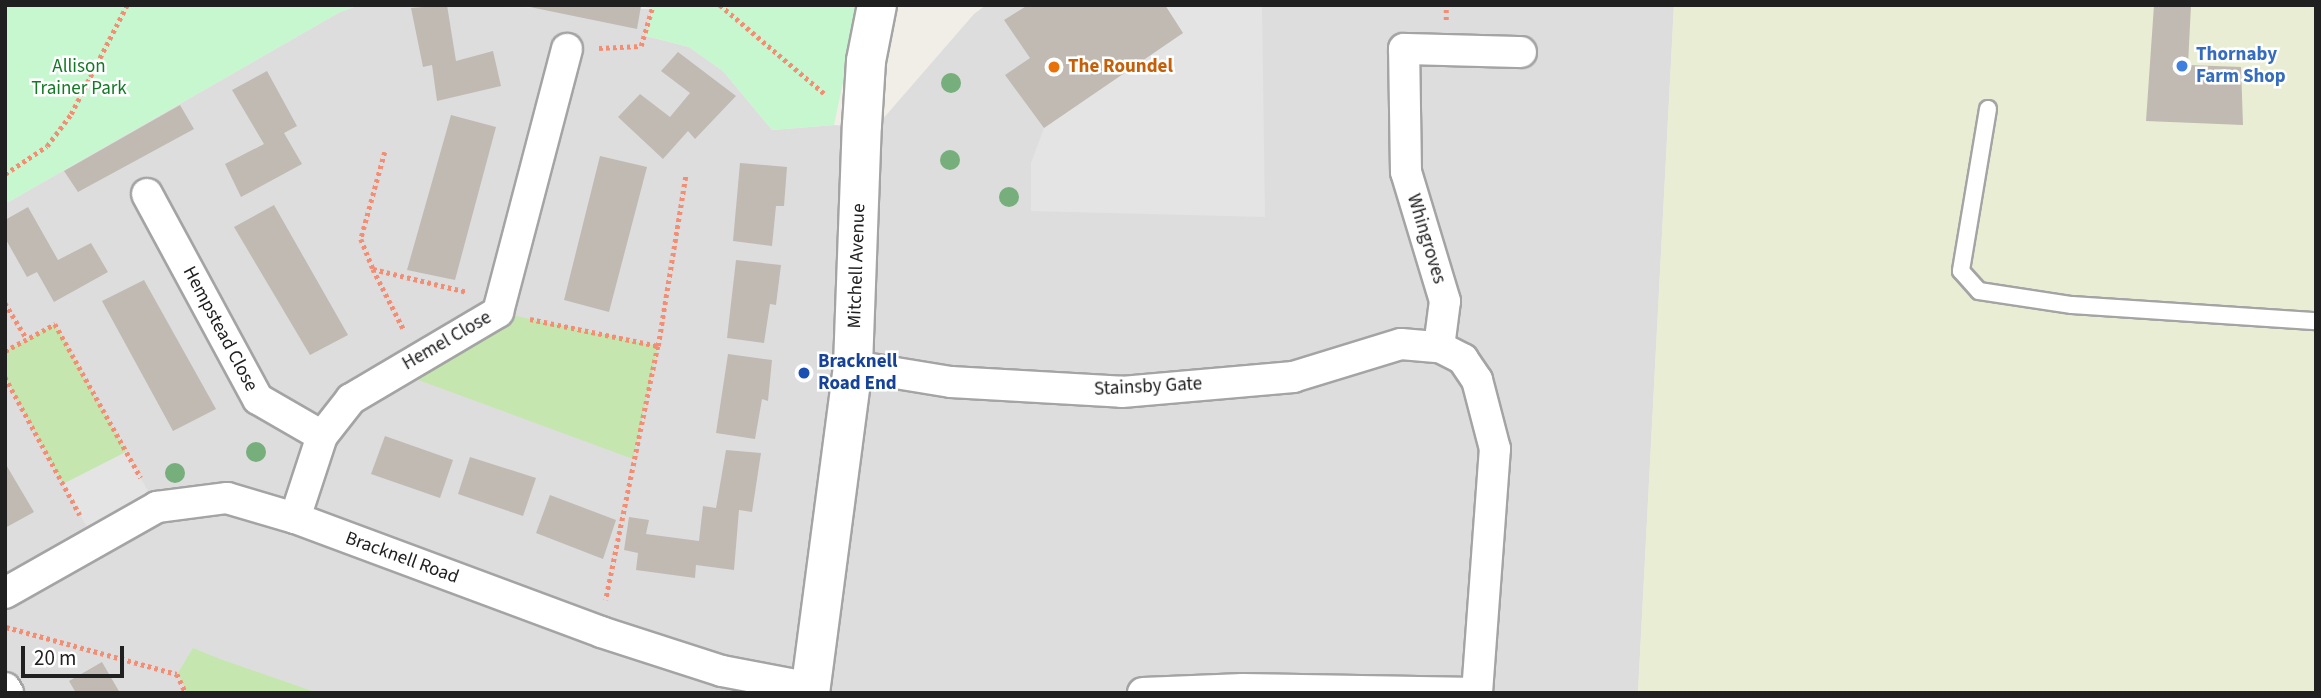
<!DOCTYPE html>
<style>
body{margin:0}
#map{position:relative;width:2321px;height:698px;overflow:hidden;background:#f0eee7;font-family:"Source Sans 3",sans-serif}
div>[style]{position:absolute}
.residential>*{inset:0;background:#dedddd}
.farmland>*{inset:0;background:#e9edd3}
.grass>*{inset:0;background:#c5e7af}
.park>*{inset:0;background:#c6f7cf}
.parking>*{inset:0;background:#e4e4e4}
.building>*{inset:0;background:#c0bab3}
.path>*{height:4.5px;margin-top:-2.25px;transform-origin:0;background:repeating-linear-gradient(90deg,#f38e75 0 3.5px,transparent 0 7px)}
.roads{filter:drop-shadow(2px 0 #a4a4a4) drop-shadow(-2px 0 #a4a4a4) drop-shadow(0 2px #a4a4a4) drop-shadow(0 -2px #a4a4a4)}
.service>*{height:16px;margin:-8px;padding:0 8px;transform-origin:8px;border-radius:8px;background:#fff}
.minor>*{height:30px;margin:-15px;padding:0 15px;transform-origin:15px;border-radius:15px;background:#fff}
.tertiary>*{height:38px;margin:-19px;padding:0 19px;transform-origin:19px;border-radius:19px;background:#fff}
.trees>*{width:20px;height:20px;margin:-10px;border-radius:50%;background:#76ae7c}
.dots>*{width:19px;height:19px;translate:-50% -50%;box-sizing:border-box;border:4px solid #fff;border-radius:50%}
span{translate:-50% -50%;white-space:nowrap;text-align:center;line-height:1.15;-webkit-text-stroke:5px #fff;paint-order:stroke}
.shop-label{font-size:19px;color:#366cbe;font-weight:700}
.left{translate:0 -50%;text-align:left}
.park-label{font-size:19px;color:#127a25}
.food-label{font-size:19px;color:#c56008;font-weight:700}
.street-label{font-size:19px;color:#202020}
.transit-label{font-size:19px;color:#164399;font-weight:700}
.frame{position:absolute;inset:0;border:7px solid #202020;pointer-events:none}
.scale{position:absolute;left:21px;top:646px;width:103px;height:32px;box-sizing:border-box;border:4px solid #202020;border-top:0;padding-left:9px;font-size:21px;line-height:24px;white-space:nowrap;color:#202020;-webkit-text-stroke:5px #fff;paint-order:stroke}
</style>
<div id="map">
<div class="residential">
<i style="clip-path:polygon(360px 5px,653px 9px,646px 36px,689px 47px,723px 71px,772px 130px,834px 125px,875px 128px,974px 14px,986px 5px,1674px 5px,1638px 693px,5px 693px,5px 204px,340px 12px)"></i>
</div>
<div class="farmland">
<i style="clip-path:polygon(1674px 5px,2316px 5px,2316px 693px,1638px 693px)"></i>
</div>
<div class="grass">
<i style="clip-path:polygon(498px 312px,658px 346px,633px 459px,394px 371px)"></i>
<i style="clip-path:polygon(55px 324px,126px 452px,63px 484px,5px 377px,5px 351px)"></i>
<i style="clip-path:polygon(193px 648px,220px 659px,318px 693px,187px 693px,178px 673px)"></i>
</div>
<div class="park">
<i style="clip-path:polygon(5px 5px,360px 5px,340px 12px,5px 204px)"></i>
<i style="clip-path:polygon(637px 5px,859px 5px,834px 125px,772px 130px,723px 71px,689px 47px,646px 36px,653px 9px)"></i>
</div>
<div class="parking">
<i style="clip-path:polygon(1165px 5px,1262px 5px,1265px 217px,1031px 211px,1031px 163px,1044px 128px,1183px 33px)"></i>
<i style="clip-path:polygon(126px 452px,157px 507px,95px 542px,63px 484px)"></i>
</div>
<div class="building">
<i style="clip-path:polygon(447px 5px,456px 61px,493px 51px,501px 86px,437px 101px,432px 65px,423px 67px,411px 8px)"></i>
<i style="clip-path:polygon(520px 5px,637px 5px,641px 6px,637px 29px)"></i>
<i style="clip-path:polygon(1028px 5px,1165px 5px,1183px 33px,1044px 128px,1005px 75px,1030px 58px,1004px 20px)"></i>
<i style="clip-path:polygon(2154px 5px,2191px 5px,2188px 65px,2241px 67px,2243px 125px,2146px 121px)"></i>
<i style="clip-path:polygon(678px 52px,736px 96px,695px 139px,688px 131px,663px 159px,618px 117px,640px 94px,670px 117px,690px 93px,661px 71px)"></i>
<i style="clip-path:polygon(267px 71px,297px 126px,284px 133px,302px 164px,241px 197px,225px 164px,264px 144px,232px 90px)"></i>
<i style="clip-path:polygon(180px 105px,194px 129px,78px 192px,64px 171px)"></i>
<i style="clip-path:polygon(451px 115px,496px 127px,455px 280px,407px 270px)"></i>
<i style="clip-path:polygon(600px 156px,647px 167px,609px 312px,564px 300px)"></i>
<i style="clip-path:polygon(740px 163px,787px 167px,784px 206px,776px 206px,772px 246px,733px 241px)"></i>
<i style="clip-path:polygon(274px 205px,348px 335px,310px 355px,234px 227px)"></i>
<i style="clip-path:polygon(28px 207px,58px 260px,91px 243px,108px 272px,54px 302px,37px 272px,27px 277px,5px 238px,5px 220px)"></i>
<i style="clip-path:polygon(736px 260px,781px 265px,776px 305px,770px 304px,764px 343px,727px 338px)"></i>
<i style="clip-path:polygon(144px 280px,216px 409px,173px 431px,102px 301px)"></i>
<i style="clip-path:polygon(728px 354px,772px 360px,768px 401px,762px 399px,755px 439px,716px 433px)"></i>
<i style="clip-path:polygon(385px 436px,453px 460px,440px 498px,371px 474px)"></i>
<i style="clip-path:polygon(726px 450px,761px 453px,752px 512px,739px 510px,734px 570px,696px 565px,695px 578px,636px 570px,638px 553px,624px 550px,629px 517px,649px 520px,646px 534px,699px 541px,703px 506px,716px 508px)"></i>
<i style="clip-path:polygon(470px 457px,536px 478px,523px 516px,458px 494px)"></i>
<i style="clip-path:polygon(5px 463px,34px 512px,5px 528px)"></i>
<i style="clip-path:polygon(550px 495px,616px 520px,603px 559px,536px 533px)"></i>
<i style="clip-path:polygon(102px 662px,120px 693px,76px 693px,69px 681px)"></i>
</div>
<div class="path">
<i style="left:720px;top:5px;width:139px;rotate:40.3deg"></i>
<i style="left:1446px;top:20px;width:15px;rotate:-90deg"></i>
<i style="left:599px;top:48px;width:42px;rotate:-2.7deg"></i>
<i style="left:641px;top:46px;width:43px;rotate:-73.7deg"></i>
<i style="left:385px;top:152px;width:90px;rotate:105.4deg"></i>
<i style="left:361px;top:239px;width:32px;rotate:68deg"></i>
<i style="left:373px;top:269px;width:97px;rotate:13.7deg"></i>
<i style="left:5px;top:174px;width:50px;rotate:-33.7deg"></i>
<i style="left:47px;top:146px;width:40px;rotate:-53deg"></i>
<i style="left:71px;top:114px;width:123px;rotate:-62.8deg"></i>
<i style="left:373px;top:269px;width:68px;rotate:63.1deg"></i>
<i style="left:5px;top:303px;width:42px;rotate:58.6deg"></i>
<i style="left:530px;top:319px;width:131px;rotate:11.9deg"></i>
<i style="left:658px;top:346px;width:259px;rotate:101.6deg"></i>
<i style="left:658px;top:346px;width:174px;rotate:-80.8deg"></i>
<i style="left:5px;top:351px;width:57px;rotate:-28.4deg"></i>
<i style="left:55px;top:324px;width:176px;rotate:60.8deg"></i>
<i style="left:5px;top:377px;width:157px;rotate:61.5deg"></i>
<i style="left:6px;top:627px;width:177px;rotate:15.4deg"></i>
<i style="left:177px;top:674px;width:21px;rotate:65deg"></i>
</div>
<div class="roads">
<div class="service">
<i style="left:1988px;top:109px;width:164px;rotate:99.5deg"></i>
<i style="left:1961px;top:271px;width:27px;rotate:48deg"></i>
<i style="left:1979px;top:291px;width:94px;rotate:8.6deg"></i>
<i style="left:2072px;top:305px;width:245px;rotate:3.8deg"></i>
</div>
<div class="minor">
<i style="left:147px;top:194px;width:233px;rotate:61.6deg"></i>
<i style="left:258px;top:399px;width:74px;rotate:30deg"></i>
<i style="left:853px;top:366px;width:99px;rotate:9.3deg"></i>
<i style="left:951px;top:382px;width:171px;rotate:3.3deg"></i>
<i style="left:1122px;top:392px;width:172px;rotate:-5deg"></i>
<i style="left:1293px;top:377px;width:113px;rotate:-17deg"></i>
<i style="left:1401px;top:344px;width:38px;rotate:5deg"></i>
<i style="left:295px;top:518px;width:86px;rotate:-71.8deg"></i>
<i style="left:322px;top:436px;width:47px;rotate:-51.9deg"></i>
<i style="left:351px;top:399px;width:171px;rotate:-30.6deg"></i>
<i style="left:498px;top:312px;width:272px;rotate:-75.3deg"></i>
<i style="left:5px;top:593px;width:175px;rotate:-29.5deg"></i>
<i style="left:157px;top:507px;width:71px;rotate:-7.3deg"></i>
<i style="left:227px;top:498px;width:71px;rotate:16.4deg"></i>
<i style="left:295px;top:518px;width:327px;rotate:20.4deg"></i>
<i style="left:601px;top:632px;width:127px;rotate:17.9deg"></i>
<i style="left:722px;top:671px;width:91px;rotate:10.8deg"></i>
<i style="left:5px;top:688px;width:6px;rotate:59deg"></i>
<i style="left:1143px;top:693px;width:100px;rotate:-2.3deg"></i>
<i style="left:1243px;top:689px;width:234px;rotate:1deg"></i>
<i style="left:1477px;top:693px;width:245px;rotate:-85.8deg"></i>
<i style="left:1495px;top:449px;width:71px;rotate:-104.6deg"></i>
<i style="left:1477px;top:380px;width:25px;rotate:-124deg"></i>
<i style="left:1463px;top:359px;width:27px;rotate:-153deg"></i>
<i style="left:1439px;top:347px;width:46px;rotate:-82.6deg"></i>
<i style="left:1445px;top:301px;width:135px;rotate:-106.8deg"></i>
<i style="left:1406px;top:172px;width:123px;rotate:-90.9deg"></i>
<i style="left:1404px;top:49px;width:117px;rotate:1.5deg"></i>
</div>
<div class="tertiary">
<i style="left:810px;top:693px;width:330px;rotate:-82.5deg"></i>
<i style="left:853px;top:366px;width:241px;rotate:-87.9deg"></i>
<i style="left:862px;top:125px;width:64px;rotate:-86.4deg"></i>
<i style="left:866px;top:61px;width:57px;rotate:-78.9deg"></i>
</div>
</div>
<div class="trees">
<i style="left:951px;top:83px"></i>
<i style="left:950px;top:160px"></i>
<i style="left:1009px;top:197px"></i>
<i style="left:256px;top:452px"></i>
<i style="left:175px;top:473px"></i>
</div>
<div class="dots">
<i style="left:2182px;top:66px;background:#3f7fe0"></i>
<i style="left:1054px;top:67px;background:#e8710a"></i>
<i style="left:804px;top:373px;background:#1a4fb4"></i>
</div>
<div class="shop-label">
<span class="left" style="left:2196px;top:66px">Thornaby<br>Farm Shop</span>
</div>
<div class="park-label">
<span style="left:79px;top:78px">Allison<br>Trainer Park</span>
</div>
<div class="food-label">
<span class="left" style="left:1068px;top:67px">The Roundel</span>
</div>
<div class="street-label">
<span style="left:1426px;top:239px;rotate:73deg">Whingroves</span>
<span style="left:857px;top:266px;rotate:-88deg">Mitchell Avenue</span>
<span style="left:220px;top:329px;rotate:62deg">Hempstead Close</span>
<span style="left:447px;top:341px;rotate:-30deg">Hemel Close</span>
<span style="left:1148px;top:387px;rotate:-3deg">Stainsby Gate</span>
<span style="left:402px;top:558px;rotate:20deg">Bracknell Road</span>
</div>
<div class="transit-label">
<span class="left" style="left:818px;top:373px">Bracknell<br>Road End</span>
</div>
<div class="frame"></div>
<div class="scale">20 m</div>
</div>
